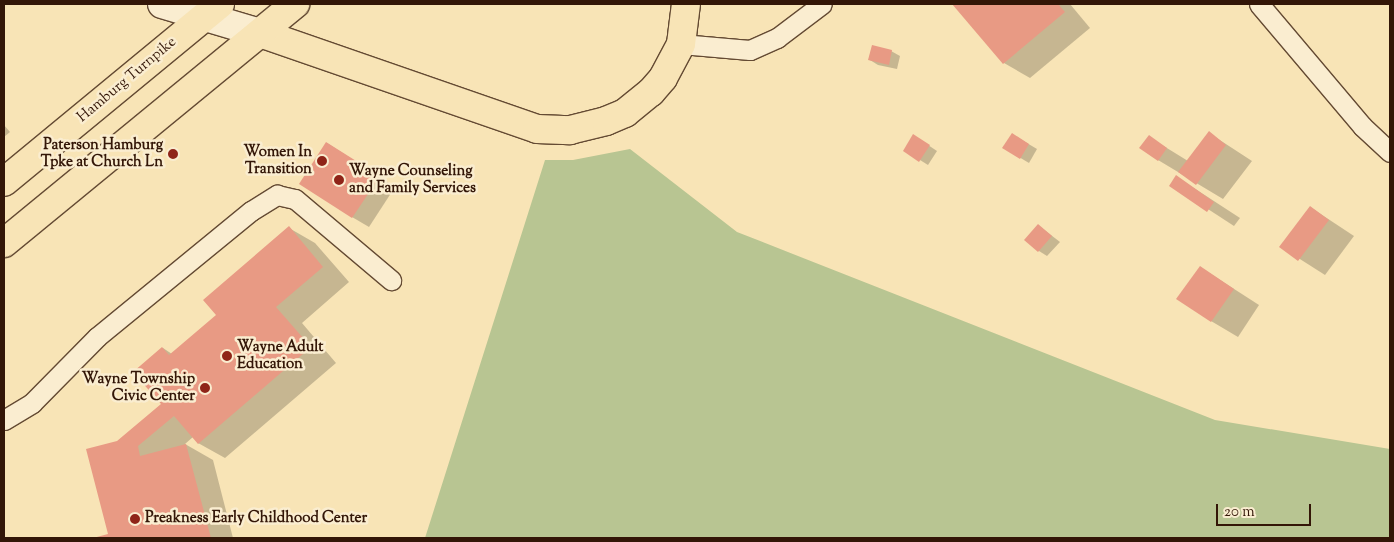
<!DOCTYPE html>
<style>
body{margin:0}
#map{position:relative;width:1394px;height:542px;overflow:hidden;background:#f8e4b6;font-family:"Sorts Mill Goudy",serif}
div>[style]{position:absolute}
.green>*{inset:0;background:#b8c592}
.shadow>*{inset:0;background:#0003}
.building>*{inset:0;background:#e89a84}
.roads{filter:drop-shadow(1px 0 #644a33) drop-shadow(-1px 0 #644a33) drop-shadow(0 1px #644a33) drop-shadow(0 -1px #644a33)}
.lane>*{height:19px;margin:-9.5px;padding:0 9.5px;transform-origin:9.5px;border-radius:9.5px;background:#faedd0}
.secondary>*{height:28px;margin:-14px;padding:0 14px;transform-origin:14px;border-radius:14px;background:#faedd0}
.primary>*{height:28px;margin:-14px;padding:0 14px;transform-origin:14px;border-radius:14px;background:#f8e4b6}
.dots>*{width:14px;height:14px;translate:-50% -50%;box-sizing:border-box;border:2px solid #faedd0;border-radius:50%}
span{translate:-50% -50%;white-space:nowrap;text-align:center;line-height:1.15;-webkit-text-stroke:5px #faedd0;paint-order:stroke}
.street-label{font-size:15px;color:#331607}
.poi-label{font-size:15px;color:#331607;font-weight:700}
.right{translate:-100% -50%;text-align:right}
.left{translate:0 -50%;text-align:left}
.frame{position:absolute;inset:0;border:5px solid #331607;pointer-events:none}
.scale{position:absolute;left:1216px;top:504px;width:95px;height:22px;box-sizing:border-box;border:2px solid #331607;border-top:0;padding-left:6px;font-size:15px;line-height:18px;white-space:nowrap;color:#331607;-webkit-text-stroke:4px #faedd0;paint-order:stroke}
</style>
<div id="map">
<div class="green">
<i style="clip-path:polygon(630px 149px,737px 232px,1215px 420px,1390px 449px,1390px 538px,425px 538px,545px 160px,573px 160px)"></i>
</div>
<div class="shadow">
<i style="clip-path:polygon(954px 4px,1070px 4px,1090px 28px,1030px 78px,1004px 63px)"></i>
<i style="clip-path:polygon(891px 51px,900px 56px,897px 69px,878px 65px,870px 60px)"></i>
<i style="clip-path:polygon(4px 125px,10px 132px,4px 137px)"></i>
<i style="clip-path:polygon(1209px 133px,1252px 161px,1223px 199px,1158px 160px,1149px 137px,1188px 161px)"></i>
<i style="clip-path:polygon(1012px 134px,1037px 149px,1029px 163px,1004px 148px)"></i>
<i style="clip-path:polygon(922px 141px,937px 151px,928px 165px,920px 160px)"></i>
<i style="clip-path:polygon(327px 143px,395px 187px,369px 227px,352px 217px)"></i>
<i style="clip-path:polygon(1177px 177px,1240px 218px,1234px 226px,1171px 185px)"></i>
<i style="clip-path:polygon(1310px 207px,1354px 236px,1325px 275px,1281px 247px)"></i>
<i style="clip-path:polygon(1038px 225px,1060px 242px,1047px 256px,1039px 251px)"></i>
<i style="clip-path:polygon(289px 228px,315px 243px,349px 282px,302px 323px,336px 363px,225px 458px,198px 443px,193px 437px,185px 444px,213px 460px,233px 538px,95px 538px,109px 535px,118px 442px,162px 404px,163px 348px,172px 354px,218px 315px)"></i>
<i style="clip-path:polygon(1200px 267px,1259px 305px,1238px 337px,1211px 321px)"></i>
</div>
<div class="building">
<i style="clip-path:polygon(952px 4px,1058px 4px,1065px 12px,1003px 64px)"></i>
<i style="clip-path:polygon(872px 45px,892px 50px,889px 65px,868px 60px)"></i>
<i style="clip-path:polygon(1209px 131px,1226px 145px,1196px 185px,1178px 172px)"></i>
<i style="clip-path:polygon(1012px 133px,1029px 144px,1020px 159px,1002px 148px)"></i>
<i style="clip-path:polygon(913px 134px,930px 145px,919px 162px,903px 151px)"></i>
<i style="clip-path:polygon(1149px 135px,1167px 148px,1158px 161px,1139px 148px)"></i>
<i style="clip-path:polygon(326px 142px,380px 176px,352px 218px,299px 184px)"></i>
<i style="clip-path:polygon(1176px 175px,1214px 202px,1207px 212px,1169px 186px)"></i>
<i style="clip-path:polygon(1310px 206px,1329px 220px,1298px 261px,1279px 247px)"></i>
<i style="clip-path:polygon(1038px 224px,1052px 236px,1038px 252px,1024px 240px)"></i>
<i style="clip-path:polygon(289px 226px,323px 267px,276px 307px,311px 347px,198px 444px,174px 416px,138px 446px,140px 456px,186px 444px,211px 538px,93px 538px,108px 534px,86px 449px,117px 441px,161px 404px,133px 372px,162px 347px,169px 355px,216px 315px,203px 300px)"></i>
<i style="clip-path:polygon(1200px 266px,1234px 289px,1211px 322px,1176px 299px)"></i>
</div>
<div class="roads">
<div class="lane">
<i style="left:1259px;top:4px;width:160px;rotate:49.8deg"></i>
<i style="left:1362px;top:126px;width:38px;rotate:43deg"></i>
<i style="left:681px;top:44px;width:69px;rotate:5deg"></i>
<i style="left:750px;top:50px;width:30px;rotate:-24deg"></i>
<i style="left:777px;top:38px;width:56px;rotate:-37.1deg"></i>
<i style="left:4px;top:420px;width:33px;rotate:-31deg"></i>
<i style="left:32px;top:403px;width:93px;rotate:-45.4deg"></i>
<i style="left:97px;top:337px;width:199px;rotate:-39.3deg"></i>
<i style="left:251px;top:211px;width:31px;rotate:-32deg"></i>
<i style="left:277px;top:195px;width:18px;rotate:13deg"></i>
<i style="left:295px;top:199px;width:126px;rotate:40.2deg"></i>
</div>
<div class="secondary">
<i style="left:162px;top:4px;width:102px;rotate:16.5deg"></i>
</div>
<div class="primary">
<i style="left:260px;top:33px;width:293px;rotate:19.1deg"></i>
<i style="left:537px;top:129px;width:33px;rotate:2deg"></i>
<i style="left:570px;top:130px;width:37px;rotate:-14deg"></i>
<i style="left:606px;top:121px;width:21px;rotate:-23deg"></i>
<i style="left:625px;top:113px;width:33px;rotate:-39deg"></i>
<i style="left:651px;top:92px;width:18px;rotate:-49deg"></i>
<i style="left:663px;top:78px;width:38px;rotate:-62deg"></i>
<i style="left:681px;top:44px;width:40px;rotate:-82.9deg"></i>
<i style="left:4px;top:182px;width:280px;rotate:-39.5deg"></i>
<i style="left:4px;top:243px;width:377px;rotate:-39.4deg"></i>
</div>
</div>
<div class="dots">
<i style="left:173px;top:154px;background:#8f2418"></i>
<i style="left:322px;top:161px;background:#8f2418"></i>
<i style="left:339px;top:180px;background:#8f2418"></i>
<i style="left:227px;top:356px;background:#8f2418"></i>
<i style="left:205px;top:388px;background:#8f2418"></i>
<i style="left:135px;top:519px;background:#8f2418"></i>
</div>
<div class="street-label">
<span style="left:127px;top:80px;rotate:-40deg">Hamburg Turnpike</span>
</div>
<div class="poi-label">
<span class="right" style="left:163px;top:154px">Paterson Hamburg<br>Tpke at Church Ln</span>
<span class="right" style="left:312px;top:161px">Women In<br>Transition</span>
<span class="left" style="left:349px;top:180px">Wayne Counseling<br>and Family Services</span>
<span class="left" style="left:237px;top:356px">Wayne Adult<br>Education</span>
<span class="right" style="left:195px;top:388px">Wayne Township<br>Civic Center</span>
<span class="left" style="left:145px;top:519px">Preakness Early Childhood Center</span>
</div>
<div class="frame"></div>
<div class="scale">20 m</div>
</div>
